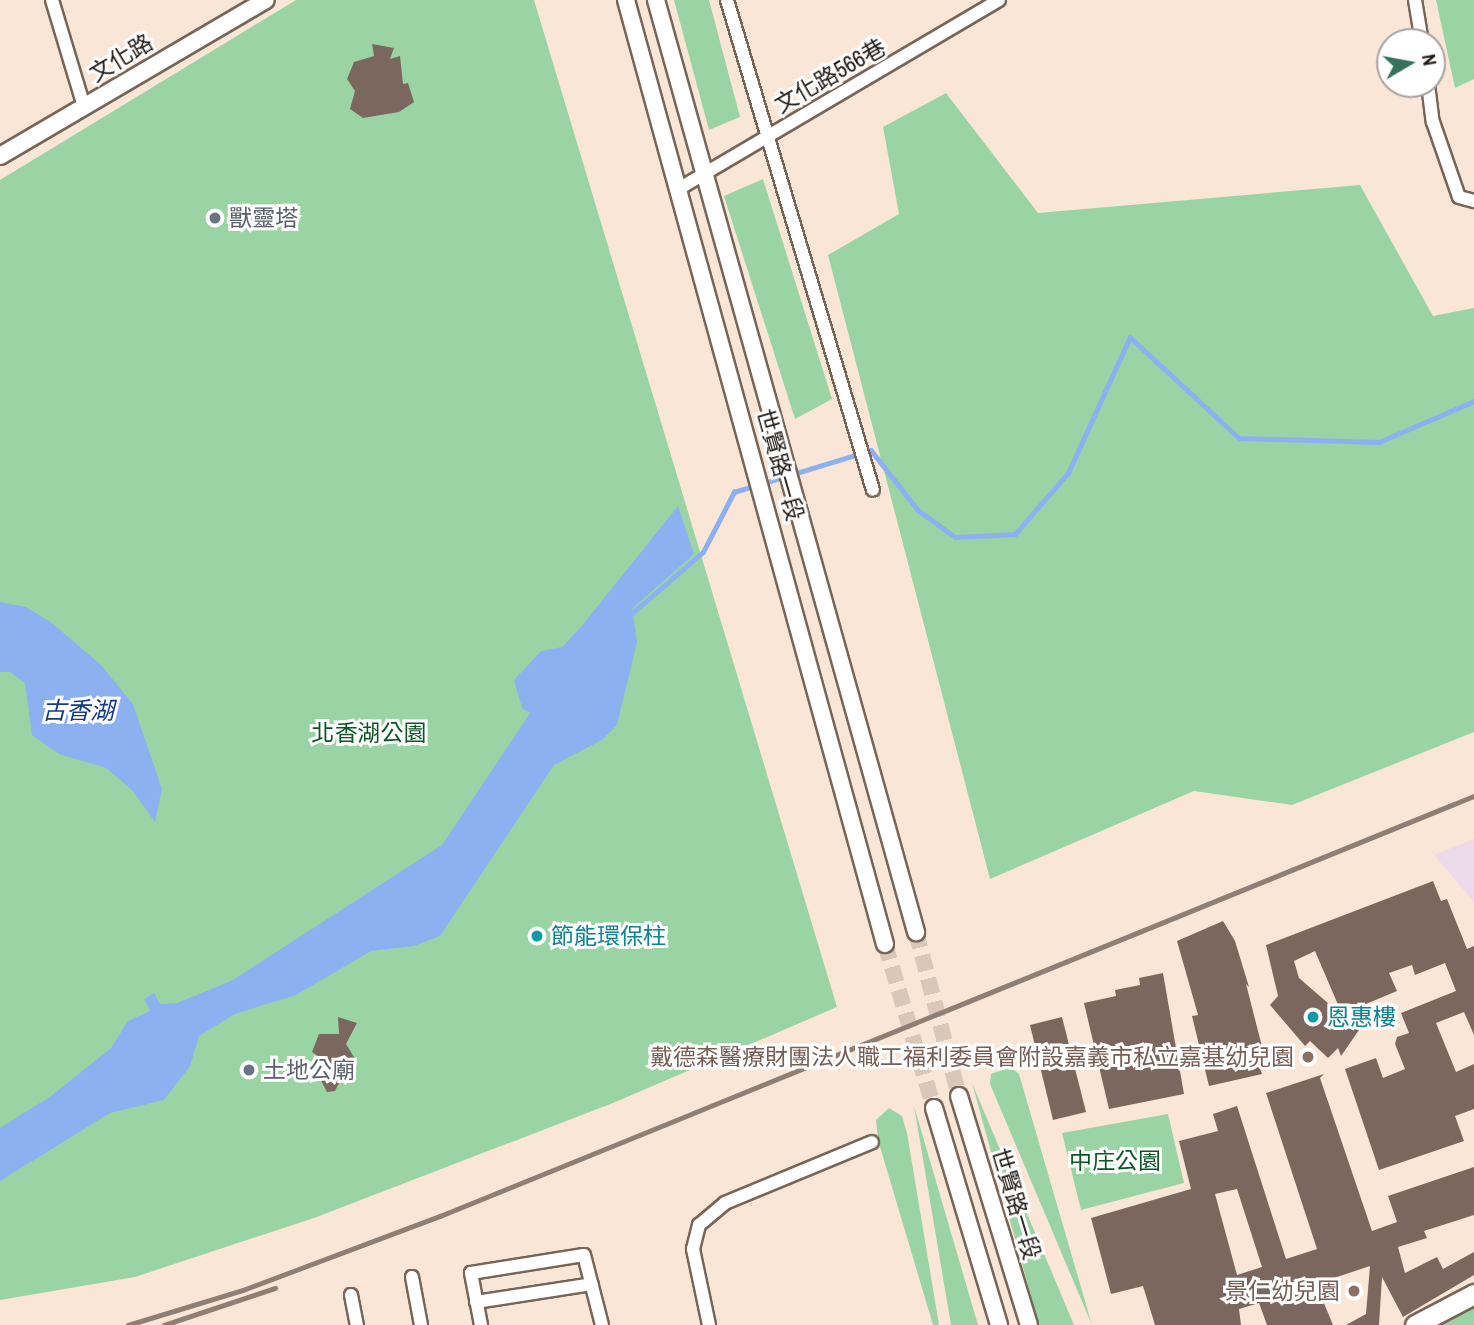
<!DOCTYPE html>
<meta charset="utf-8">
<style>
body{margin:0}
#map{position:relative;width:1474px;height:1325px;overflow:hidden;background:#fae6d7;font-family:"Archivo Narrow","Noto Sans TC",sans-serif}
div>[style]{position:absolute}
.medical>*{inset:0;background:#eddaea}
.green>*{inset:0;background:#9bd4a4}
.water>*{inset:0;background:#8db1f0}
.stream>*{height:4.5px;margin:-2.25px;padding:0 2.25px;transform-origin:2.25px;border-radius:2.25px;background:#8db1f0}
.building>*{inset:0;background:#7c675f}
.tertiary-tunnel>*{height:16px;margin-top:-8px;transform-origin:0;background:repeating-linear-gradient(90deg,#d9c7ba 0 16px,transparent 0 24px)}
.roads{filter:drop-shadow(2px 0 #776558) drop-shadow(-2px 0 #776558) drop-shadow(0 2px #776558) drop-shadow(0 -2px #776558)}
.minor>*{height:12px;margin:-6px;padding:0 6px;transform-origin:6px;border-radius:6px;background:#fff}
.tertiary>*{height:16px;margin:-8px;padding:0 8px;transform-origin:8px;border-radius:8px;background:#fff}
.primary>*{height:19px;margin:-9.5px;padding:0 9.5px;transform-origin:9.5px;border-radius:9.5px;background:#fff}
.rail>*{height:4.5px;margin:-2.25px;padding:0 2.25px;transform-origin:2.25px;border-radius:2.25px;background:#8d7f75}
.dots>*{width:19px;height:19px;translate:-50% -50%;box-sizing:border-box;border:4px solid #fff;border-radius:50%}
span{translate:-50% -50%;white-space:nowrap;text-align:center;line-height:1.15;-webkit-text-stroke:6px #fff;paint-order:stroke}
.street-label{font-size:23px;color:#201914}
.worship-label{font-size:23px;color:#5b616d}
.left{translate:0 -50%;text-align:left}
.park-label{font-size:23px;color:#0c5525}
.culture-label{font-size:23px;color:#0d838f}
.education-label{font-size:23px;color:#785e54}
.right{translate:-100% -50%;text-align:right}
.water-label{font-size:24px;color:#143c85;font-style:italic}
.north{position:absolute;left:1376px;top:28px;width:70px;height:70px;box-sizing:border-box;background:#fff;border:2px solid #a6a3a1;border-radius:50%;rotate:80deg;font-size:19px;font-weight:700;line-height:28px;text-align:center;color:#201914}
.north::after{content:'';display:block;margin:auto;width:24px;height:32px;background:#37725c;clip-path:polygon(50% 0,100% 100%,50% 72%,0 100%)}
</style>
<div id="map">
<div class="medical">
<i style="clip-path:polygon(1474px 839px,1474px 902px,1434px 855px)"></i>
</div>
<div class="green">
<i style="clip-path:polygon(296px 0,534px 0,837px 1007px,613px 1103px,314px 1218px,135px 1277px,0 1300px,0 180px)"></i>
<i style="clip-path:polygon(674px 0,709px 0,740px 117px,709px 130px)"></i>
<i style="clip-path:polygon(1436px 0,1474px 0,1474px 79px,1455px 88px)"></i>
<i style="clip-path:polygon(946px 93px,1038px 213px,1360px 185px,1433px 316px,1474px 308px,1474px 732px,1292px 805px,1194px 791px,990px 879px,828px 255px,899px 214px,883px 127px)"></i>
<i style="clip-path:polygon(763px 179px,832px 399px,795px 419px,724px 196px)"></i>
<i style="clip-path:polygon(1011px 1067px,1019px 1074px,1092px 1325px,990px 1084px,991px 1074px)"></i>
<i style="clip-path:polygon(972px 1083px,1074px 1325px,1039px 1325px)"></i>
<i style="clip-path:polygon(914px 1106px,978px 1325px,951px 1325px)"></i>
<i style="clip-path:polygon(889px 1108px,902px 1116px,907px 1133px,939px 1325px,933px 1325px,878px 1140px,876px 1120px)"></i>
<i style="clip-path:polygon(1168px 1114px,1184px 1183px,1081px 1210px,1062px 1133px)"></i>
<i style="clip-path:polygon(1474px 1301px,1474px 1325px,1430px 1325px)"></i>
</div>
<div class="water">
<i style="clip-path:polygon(678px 506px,694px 554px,632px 609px,637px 642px,617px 725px,602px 740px,554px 765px,440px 936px,414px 946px,371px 951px,296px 995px,235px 1014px,199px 1036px,190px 1066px,164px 1100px,110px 1113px,0 1181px,0 1128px,51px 1096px,111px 1048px,128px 1021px,150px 1011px,144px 999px,154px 993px,160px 1004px,177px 1003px,231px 981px,442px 845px,530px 713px,522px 708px,514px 680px,541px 651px,562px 647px,580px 628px)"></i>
<i style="clip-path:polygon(0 602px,26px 607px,52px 623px,101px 665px,133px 704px,162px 789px,155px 822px,132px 790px,106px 768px,59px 754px,32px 735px,25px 683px,10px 672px,0 672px)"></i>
</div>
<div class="stream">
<i style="left:630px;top:615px;width:96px;rotate:-40.8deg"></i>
<i style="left:703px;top:552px;width:68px;rotate:-62.7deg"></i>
<i style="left:734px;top:492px;width:143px;rotate:-17deg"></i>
<i style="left:871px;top:450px;width:76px;rotate:51.9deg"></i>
<i style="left:918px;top:510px;width:46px;rotate:36.1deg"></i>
<i style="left:955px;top:537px;width:60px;rotate:-2.9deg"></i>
<i style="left:1015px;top:534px;width:81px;rotate:-49deg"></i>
<i style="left:1068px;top:473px;width:149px;rotate:-65.5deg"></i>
<i style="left:1130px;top:337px;width:149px;rotate:42.8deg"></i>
<i style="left:1239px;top:438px;width:140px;rotate:1.6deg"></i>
<i style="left:1379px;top:442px;width:103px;rotate:-23.3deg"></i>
</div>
<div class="building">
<i style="clip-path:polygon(372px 44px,394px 48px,390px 59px,400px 56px,403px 84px,408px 83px,414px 102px,399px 112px,363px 118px,350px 109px,355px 91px,347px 79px,354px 62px,374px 56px)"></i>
<i style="clip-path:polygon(1433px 881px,1441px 901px,1447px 899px,1467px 949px,1474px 946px,1474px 1035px,1464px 1012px,1436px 1023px,1456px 1072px,1474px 1064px,1474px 1109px,1455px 1116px,1464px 1141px,1379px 1170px,1345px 1069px,1376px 1058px,1383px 1078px,1405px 1069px,1395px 1044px,1397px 1037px,1409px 1033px,1401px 1013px,1456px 991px,1445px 963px,1415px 975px,1412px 965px,1389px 973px,1397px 991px,1342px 1014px,1315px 951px,1294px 961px,1299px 978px,1359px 1030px,1341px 1056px,1338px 1048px,1328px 1058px,1310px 1041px,1305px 1046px,1270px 1005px,1278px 996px,1266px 945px)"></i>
<i style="clip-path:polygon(1223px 921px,1235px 941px,1249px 987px,1246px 984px,1267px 1066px,1260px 1068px,1262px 1074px,1209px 1086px,1192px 1016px,1198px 1015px,1177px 941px)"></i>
<i style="clip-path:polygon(1163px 973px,1184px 1094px,1109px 1109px,1084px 1003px,1116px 996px,1115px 990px,1140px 985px,1139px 978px)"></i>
<i style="clip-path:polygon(338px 1017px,357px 1023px,346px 1044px,357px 1062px,350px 1073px,345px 1071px,335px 1091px,327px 1092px,317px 1073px,330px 1064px,312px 1052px,319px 1034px,339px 1034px)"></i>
<i style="clip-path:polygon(1062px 1017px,1086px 1112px,1053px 1120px,1030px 1025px)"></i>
<i style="clip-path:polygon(evenodd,1324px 1074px,1320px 1078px,1372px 1231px,1397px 1222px,1388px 1196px,1474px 1167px,1474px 1215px,1424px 1231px,1427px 1238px,1398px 1247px,1405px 1273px,1437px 1257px,1443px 1269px,1474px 1252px,1474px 1275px,1403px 1317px,1382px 1277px,1379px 1325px,1346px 1325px,1366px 1314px,1370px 1266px,1316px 1284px,1333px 1325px,1267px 1325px,1259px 1303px,1239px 1309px,1241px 1325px,1155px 1325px,1143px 1286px,1111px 1294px,1091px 1218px,1191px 1189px,1179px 1141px,1218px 1131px,1213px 1114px,1237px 1106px,1286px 1259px,1317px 1249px,1266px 1093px,1324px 1074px,1237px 1189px,1262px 1267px,1237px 1275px,1215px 1194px,1237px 1189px)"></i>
</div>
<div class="tertiary-tunnel">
<i style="left:916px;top:932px;width:170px;rotate:75.3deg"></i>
<i style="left:885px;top:944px;width:171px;rotate:73.4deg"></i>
</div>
<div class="roads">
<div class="minor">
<i style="left:52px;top:0;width:112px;rotate:73.3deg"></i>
<i style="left:727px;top:0;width:511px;rotate:73.41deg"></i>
<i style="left:1415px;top:0;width:43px;rotate:80.5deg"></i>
<i style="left:1428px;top:84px;width:38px;rotate:83deg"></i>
<i style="left:1433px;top:122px;width:79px;rotate:70.9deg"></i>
<i style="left:1459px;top:197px;width:16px;rotate:15deg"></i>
<i style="left:680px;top:188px;width:370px;rotate:-30.5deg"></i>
<i style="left:412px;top:1277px;width:49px;rotate:79.4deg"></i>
<i style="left:351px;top:1295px;width:31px;rotate:79deg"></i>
<i style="left:476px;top:1302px;width:117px;rotate:-8.8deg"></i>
<i style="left:481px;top:1325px;width:53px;rotate:-100.9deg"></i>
<i style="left:471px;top:1273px;width:114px;rotate:-9.1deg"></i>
<i style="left:584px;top:1255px;width:72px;rotate:75.6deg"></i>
<i style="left:709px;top:1325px;width:78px;rotate:-101.9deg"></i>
<i style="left:693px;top:1249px;width:25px;rotate:-76deg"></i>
<i style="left:699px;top:1225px;width:34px;rotate:-40deg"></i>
<i style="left:725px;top:1203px;width:159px;rotate:-22.5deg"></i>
</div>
<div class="tertiary">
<i style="left:626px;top:0;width:979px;rotate:74.66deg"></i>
<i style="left:656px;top:0;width:968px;rotate:74.41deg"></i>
<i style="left:0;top:156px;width:308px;rotate:-30.4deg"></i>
<i style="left:959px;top:1096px;width:239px;rotate:73deg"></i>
<i style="left:934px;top:1108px;width:227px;rotate:73.3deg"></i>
</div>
<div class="primary">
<i style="left:1415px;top:1325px;width:67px;rotate:-27.7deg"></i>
</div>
</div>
<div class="rail">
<i style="left:128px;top:1325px;width:120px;rotate:-16.9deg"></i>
<i style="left:243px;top:1290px;width:210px;rotate:-20.6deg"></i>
<i style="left:440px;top:1216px;width:1116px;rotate:-22.11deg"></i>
<i style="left:164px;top:1325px;width:117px;rotate:-18.4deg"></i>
</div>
<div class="dots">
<i style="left:215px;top:218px;background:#6b7280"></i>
<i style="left:537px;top:936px;background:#0f9aa8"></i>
<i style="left:1313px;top:1017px;background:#0f9aa8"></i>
<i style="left:1308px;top:1057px;background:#8d6e63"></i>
<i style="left:249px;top:1070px;background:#6b7280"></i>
<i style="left:1354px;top:1291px;background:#8d6e63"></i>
</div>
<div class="street-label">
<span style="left:121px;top:58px;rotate:-31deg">文化路</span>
<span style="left:830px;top:76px;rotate:-30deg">文化路566巷</span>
<span style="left:780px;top:465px;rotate:74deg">世賢路一段</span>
<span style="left:1016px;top:1204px;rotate:73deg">世賢路一段</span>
</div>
<div class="worship-label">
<span class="left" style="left:229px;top:218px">獸靈塔</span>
<span class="left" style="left:263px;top:1070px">土地公廟</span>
</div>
<div class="park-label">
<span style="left:369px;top:733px">北香湖公園</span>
<span style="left:1115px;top:1161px">中庄公園</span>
</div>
<div class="culture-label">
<span class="left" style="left:551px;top:936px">節能環保柱</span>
<span class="left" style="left:1327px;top:1017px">恩惠樓</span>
</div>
<div class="education-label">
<span class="right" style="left:1294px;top:1057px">戴德森醫療財團法人職工福利委員會附設嘉義市私立嘉基幼兒園</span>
<span class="right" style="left:1340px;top:1291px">景仁幼兒園</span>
</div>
<div class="water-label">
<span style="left:78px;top:711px">古香湖</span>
</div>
<div class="north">N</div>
</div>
